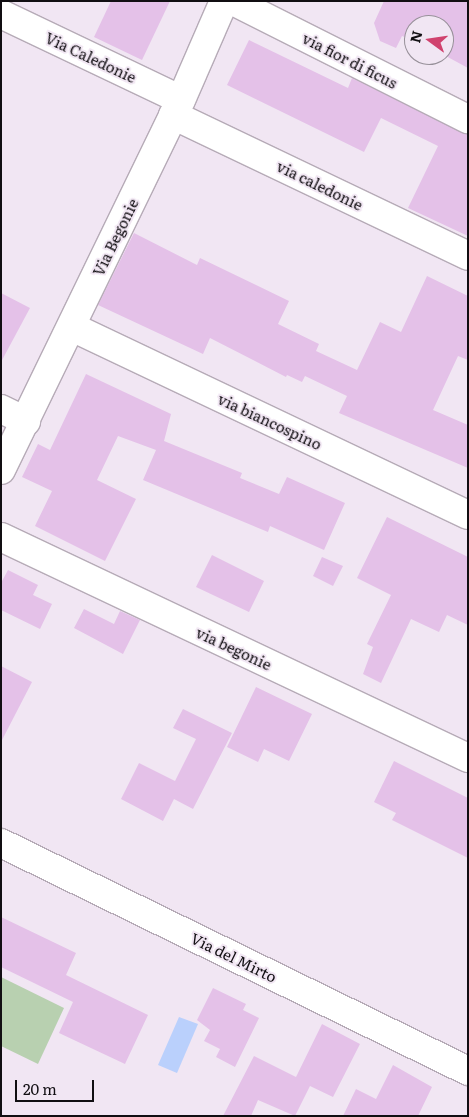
<!DOCTYPE html>
<style>
body{margin:0}
#map{position:relative;width:469px;height:1117px;overflow:hidden;background:#f1e6f3;font-family:Literata,serif}
div>[style]{position:absolute}
.green>*{inset:0;background:#b8d0b0}
.water>*{inset:0;background:#bad0fc}
.building>*{inset:0;background:#e4c1e8}
.roads{filter:drop-shadow(1px 0 #b6abb7) drop-shadow(-1px 0 #b6abb7) drop-shadow(0 1px #b6abb7) drop-shadow(0 -1px #b6abb7)}
.street>*{height:28px;margin:-14px;padding:0 14px;transform-origin:14px;border-radius:14px;background:#fff}
span{translate:-50% -50%;white-space:nowrap;text-align:center;line-height:1.15;-webkit-text-stroke:4px #f1e6f3;paint-order:stroke}
.street-label{font-size:15px;color:#110e12}
.frame{position:absolute;inset:0;border:2px solid #110e12;pointer-events:none}
.north{position:absolute;left:404px;top:15px;width:50px;height:50px;box-sizing:border-box;background:#f1e6f3;border:1px solid #979099;border-radius:50%;rotate:284deg;font-size:14px;font-weight:700;line-height:20px;text-align:center;color:#110e12}
.north::after{content:'';display:block;margin:auto;width:18px;height:22px;background:#d0426e;clip-path:polygon(50% 0,100% 100%,50% 72%,0 100%)}
.scale{position:absolute;left:15px;top:1080px;width:79px;height:22px;box-sizing:border-box;border:2px solid #110e12;border-top:0;padding-left:6px;font-size:15px;line-height:18px;white-space:nowrap;color:#110e12;-webkit-text-stroke:4px #f1e6f3;paint-order:stroke}
</style>
<div id="map">
<div class="green">
<i style="clip-path:polygon(1px 977px,64px 1008px,38px 1064px,1px 1046px)"></i>
</div>
<div class="water">
<i style="clip-path:polygon(179px 1017px,198px 1024px,177px 1073px,158px 1065px)"></i>
</div>
<div class="building">
<i style="clip-path:polygon(111px 1px,170px 1px,142px 60px,94px 37px)"></i>
<i style="clip-path:polygon(384px 1px,468px 1px,468px 68px,444px 55px,444px 25px,414px 25px,414px 41px,402px 36px,396px 48px,380px 41px,374px 23px)"></i>
<i style="clip-path:polygon(249px 40px,348px 88px,352px 78px,468px 134px,468px 236px,408px 208px,438px 146px,381px 118px,364px 152px,227px 85px)"></i>
<i style="clip-path:polygon(134px 233px,197px 265px,200px 258px,289px 301px,278px 324px,319px 344px,316px 351px,357px 370px,380px 322px,401px 332px,427px 276px,468px 296px,468px 360px,458px 356px,433px 410px,468px 425px,468px 468px,339px 413px,347px 396px,305px 376px,302px 382px,287px 375px,286px 377px,210px 338px,203px 354px,98px 305px)"></i>
<i style="clip-path:polygon(1px 293px,30px 308px,1px 362px)"></i>
<i style="clip-path:polygon(86px 374px,171px 414px,164px 441px,242px 473px,240px 478px,279px 494px,287px 477px,345px 503px,324px 550px,270px 526px,268px 532px,143px 480px,156px 450px,118px 436px,97px 480px,136px 499px,105px 561px,35px 526px,52px 491px,22px 477px,38px 444px,50px 450px)"></i>
<i style="clip-path:polygon(387px 517px,468px 557px,468px 625px,447px 615px,439px 632px,411px 619px,381px 683px,363px 674px,373px 647px,367px 644px,391px 595px,357px 578px)"></i>
<i style="clip-path:polygon(212px 555px,264px 581px,249px 612px,196px 587px)"></i>
<i style="clip-path:polygon(322px 557px,343px 566px,333px 586px,313px 576px)"></i>
<i style="clip-path:polygon(8px 570px,38px 585px,33px 595px,52px 604px,40px 629px,1px 610px,1px 583px)"></i>
<i style="clip-path:polygon(84px 609px,114px 624px,120px 611px,140px 620px,123px 654px,74px 628px)"></i>
<i style="clip-path:polygon(1px 666px,32px 682px,1px 742px)"></i>
<i style="clip-path:polygon(256px 687px,312px 714px,289px 761px,264px 749px,258px 762px,227px 747px)"></i>
<i style="clip-path:polygon(183px 709px,232px 733px,193px 809px,174px 799px,163px 821px,121px 799px,139px 763px,175px 781px,196px 739px,173px 728px)"></i>
<i style="clip-path:polygon(394px 761px,468px 798px,468px 858px,392px 820px,396px 813px,374px 802px)"></i>
<i style="clip-path:polygon(1px 917px,76px 953px,66px 975px,148px 1015px,125px 1064px,59px 1033px,73px 1002px,1px 967px)"></i>
<i style="clip-path:polygon(213px 988px,246px 1004px,243px 1010px,259px 1018px,235px 1067px,216px 1057px,220px 1049px,204px 1041px,210px 1030px,197px 1020px)"></i>
<i style="clip-path:polygon(322px 1024px,360px 1044px,333px 1097px,310px 1086px,295px 1116px,258px 1100px,251px 1116px,223px 1116px,254px 1056px,296px 1077px)"></i>
<i style="clip-path:polygon(393px 1065px,432px 1087px,418px 1116px,343px 1116px,356px 1089px,376px 1099px)"></i>
</div>
<div class="roads">
<div class="street">
<i style="left:233px;top:1px;width:263px;rotate:26.7deg"></i>
<i style="left:1px;top:14px;width:199px;rotate:25.5deg"></i>
<i style="left:173px;top:115px;width:327px;rotate:25.5deg"></i>
<i style="left:72px;top:327px;width:438px;rotate:25.4deg"></i>
<i style="left:1px;top:409px;width:28px;rotate:26deg"></i>
<i style="left:1px;top:470px;width:411px;rotate:-64.1deg"></i>
<i style="left:181px;top:100px;width:108px;rotate:-66.5deg"></i>
<i style="left:1px;top:537px;width:517px;rotate:25.33deg"></i>
<i style="left:1px;top:843px;width:520px;rotate:26.02deg"></i>
</div>
</div>
<div class="street-label">
<span style="left:91px;top:57px;rotate:25deg">Via Caledonie</span>
<span style="left:350px;top:60px;rotate:27deg">via fior di ficus</span>
<span style="left:320px;top:185px;rotate:26deg">via caledonie</span>
<span style="left:115px;top:237px;rotate:-64deg">Via Begonie</span>
<span style="left:270px;top:421px;rotate:25deg">via biancospino</span>
<span style="left:234px;top:648px;rotate:25deg">via begonie</span>
<span style="left:234px;top:957px;rotate:26deg">Via del Mirto</span>
</div>
<div class="frame"></div>
<div class="north">N</div>
<div class="scale">20 m</div>
</div>
